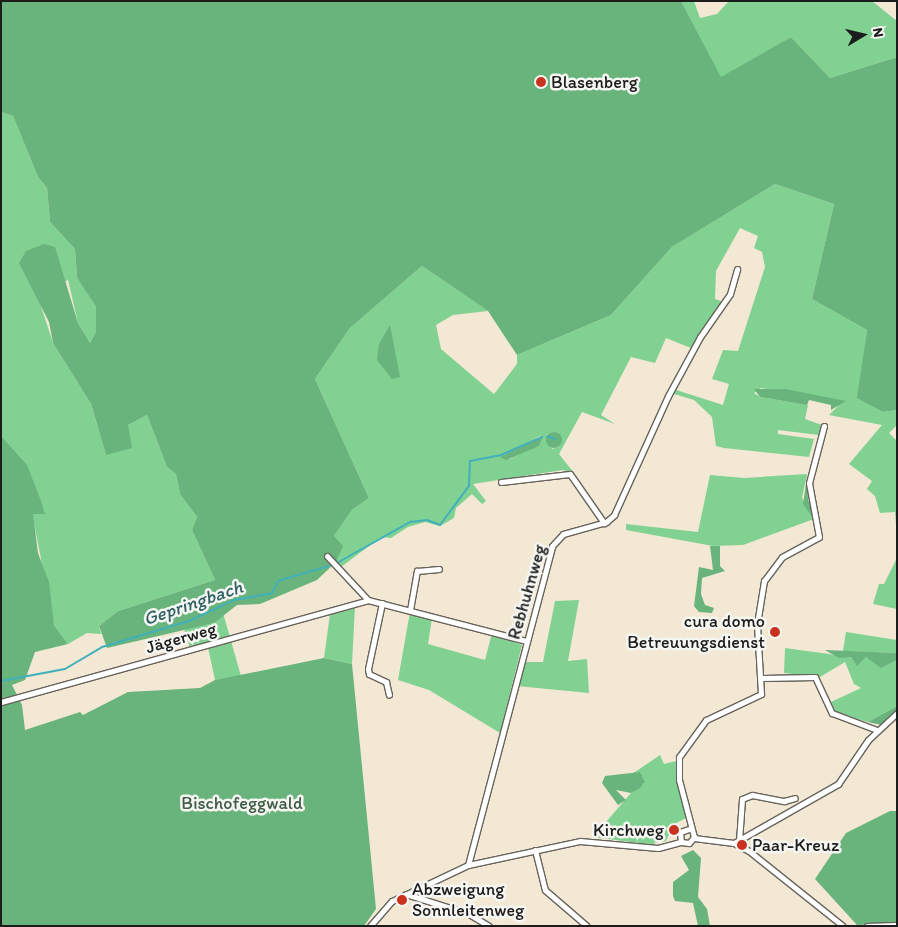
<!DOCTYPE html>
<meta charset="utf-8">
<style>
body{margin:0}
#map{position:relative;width:898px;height:927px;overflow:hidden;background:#f2e8d3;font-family:Itim,sans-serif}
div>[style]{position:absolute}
.green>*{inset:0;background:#81d292}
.forest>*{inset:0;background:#68b47c}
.round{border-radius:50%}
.stream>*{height:2px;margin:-1px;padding:0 1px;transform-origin:1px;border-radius:1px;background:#41b0ba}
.roads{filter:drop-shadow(1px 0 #67635c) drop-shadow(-1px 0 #67635c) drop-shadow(0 1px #67635c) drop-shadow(0 -1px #67635c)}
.minor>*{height:5px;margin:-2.5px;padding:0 2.5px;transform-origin:2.5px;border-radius:2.5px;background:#fff}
.dots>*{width:14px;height:14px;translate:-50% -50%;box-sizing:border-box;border:2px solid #f6f6f2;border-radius:50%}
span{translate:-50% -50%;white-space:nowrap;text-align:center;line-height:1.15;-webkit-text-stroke:5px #f6f6f2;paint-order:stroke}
.poi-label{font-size:18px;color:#1c1c1c}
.left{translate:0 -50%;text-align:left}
.right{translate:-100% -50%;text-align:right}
.street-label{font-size:18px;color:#1c1c1c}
.park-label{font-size:18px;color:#3f5c45}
.water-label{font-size:19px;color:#2d5f63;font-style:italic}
.frame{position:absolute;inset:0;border:2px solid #1c1c1c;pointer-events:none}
.north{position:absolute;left:838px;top:10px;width:50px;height:50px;-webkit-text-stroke:4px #f6f6f2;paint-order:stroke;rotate:81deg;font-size:14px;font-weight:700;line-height:20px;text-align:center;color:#1c1c1c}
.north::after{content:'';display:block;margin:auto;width:18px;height:22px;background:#1c1c1c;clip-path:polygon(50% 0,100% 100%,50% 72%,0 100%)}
</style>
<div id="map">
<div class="green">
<i style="clip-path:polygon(681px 1px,694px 1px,700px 18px,717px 14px,729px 1px,872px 1px,897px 21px,897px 57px,830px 78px,791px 37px,721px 78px)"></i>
<i style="clip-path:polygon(1px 112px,13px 116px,38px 177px,47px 188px,50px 222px,75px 249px,77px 278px,96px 307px,96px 332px,90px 343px,78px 323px,68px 280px,37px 294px,53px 343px,91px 404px,106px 455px,128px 425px,147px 415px,167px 467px,176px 474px,180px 494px,197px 517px,192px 530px,215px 580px,118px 611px,99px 626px,101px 634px,87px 633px,68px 644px,54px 625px,32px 513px,1px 436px)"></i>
<i style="clip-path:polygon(evenodd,775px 184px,834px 204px,812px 299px,867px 330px,858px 398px,883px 412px,897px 410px,897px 425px,889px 433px,897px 441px,897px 536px,895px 512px,880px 513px,875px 496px,867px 489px,872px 481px,849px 464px,882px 425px,829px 415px,843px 401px,761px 388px,754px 393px,760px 397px,808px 405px,805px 419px,822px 425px,819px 435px,778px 430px,778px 434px,814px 439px,809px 457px,724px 448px,716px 446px,712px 417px,694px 400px,671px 393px,673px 389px,723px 405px,729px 384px,712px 379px,723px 350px,738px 351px,765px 267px,762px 252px,754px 248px,758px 236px,740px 228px,716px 271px,715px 299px,724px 302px,691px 348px,666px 338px,655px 363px,631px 357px,601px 415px,615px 424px,582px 412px,559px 454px,574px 473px,563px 470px,473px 484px,486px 501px,482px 504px,472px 494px,456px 508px,454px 518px,440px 526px,425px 522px,408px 527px,391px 538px,381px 537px,341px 567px,336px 562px,334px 536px,352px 510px,369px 498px,315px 379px,350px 328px,422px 266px,488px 311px,453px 315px,436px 325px,441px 349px,494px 394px,517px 364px,517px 355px,611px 315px,672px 247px,775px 184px,555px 432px,561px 438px,559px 447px,552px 449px,546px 435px,555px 432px,775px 184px,542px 435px,521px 453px,510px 459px,502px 456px,542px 435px)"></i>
<i style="clip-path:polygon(807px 474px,802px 498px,814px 519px,743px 545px,713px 546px,626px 530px,626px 524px,698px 532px,710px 475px,744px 478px)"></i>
<i style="clip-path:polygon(897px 558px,897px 609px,873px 604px,879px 584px,884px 584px)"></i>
<i style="clip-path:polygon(579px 600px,568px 661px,587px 659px,589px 693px,517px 686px,524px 662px,543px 662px,555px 601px)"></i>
<i style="clip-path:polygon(355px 606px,352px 664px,324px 658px,330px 614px)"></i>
<i style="clip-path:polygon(410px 612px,432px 618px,428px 644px,485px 660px,492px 633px,522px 645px,500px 733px,429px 690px,398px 680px)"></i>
<i style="clip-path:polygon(223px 613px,241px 676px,215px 680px,207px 643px,190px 648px,184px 629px,214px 623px)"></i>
<i style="clip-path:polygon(846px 632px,897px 640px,897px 653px,843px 651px)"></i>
<i style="clip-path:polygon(785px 648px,851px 657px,857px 665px,866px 657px,884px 666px,897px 660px,897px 706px,868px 722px,836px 713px,831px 702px,861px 688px,854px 684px,845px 662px,820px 677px,784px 673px)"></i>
<i style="clip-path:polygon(660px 755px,664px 764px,676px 761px,686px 818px,655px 834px,654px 845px,593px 837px,631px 793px,644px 784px,640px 772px,632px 774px)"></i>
<i style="clip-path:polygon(664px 829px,671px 830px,666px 841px,654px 843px,655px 835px)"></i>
</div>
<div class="forest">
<i style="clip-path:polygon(1px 1px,681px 1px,721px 77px,791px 37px,830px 78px,897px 57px,897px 410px,883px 412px,857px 398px,867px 330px,812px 299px,834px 204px,775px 184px,672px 247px,611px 315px,517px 355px,488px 311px,422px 266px,350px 328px,315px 379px,369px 498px,352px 510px,334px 536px,343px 546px,336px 562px,317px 580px,260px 604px,237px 605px,214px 623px,107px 648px,99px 626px,118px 611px,215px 580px,192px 530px,197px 517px,180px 494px,176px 474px,167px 467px,147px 415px,128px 425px,132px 448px,106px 455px,91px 404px,53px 343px,49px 322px,19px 263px,26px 251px,44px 244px,55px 247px,78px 323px,90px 343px,96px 332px,96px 307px,77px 278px,75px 249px,50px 222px,47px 188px,38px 177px,13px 116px,1px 112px)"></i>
<i style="clip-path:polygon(390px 325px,400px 377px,392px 379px,377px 360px,379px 344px)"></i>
<i style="clip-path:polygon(754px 389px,785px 389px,846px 401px,831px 410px,831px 405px,809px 400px,807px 405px,760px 397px)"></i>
<i class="round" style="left:546px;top:432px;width:16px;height:16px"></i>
<i style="clip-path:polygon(1px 436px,27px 465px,41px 501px,45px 514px,33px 514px,38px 553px,49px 582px,54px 625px,68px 644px,35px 652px,25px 680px,12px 685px,22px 705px,25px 730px,80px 712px,83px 715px,128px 692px,200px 688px,215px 680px,324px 658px,352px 664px,376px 909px,364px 926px,1px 926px)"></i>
<i style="clip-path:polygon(543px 436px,539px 446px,506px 460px,500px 457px)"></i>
<i style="clip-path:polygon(807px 477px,808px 499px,814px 519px,803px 504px)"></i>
<i style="clip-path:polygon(710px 546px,720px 546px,720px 566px,725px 571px,702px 578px,701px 594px,705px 605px,714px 608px,712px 613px,699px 612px,694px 606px,699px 567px,713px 570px)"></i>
<i style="clip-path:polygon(825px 650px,897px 653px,897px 660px,881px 668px,866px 657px,857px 666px,851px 657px,839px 658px)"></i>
<i style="clip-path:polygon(897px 706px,897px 713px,881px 725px,868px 722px)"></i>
<i style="clip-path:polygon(640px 772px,645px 782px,640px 788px,631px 793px,616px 790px,626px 800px,618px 805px,602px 783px,605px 776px)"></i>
<i style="clip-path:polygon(890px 811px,897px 811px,897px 923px,857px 925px,815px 879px,846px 833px)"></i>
<i style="clip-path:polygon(693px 850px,701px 858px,698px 897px,707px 909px,710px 926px,698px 926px,693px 903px,675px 901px,673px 896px,673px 882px,689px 870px,681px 856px)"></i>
</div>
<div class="stream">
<i style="left:547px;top:436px;width:9px;rotate:21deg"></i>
<i style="left:337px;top:563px;width:84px;rotate:-29.3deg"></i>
<i style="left:410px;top:522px;width:17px;rotate:-7deg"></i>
<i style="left:427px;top:520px;width:14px;rotate:21deg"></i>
<i style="left:440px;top:525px;width:49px;rotate:-53.4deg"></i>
<i style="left:469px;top:486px;width:25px;rotate:-88deg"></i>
<i style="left:470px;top:461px;width:32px;rotate:-11deg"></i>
<i style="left:501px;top:455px;width:45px;rotate:-23.7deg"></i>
<i style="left:1px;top:681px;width:65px;rotate:-10.6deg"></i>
<i style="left:65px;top:669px;width:43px;rotate:-30.7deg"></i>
<i style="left:102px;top:647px;width:91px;rotate:-16.6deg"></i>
<i style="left:189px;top:621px;width:50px;rotate:-25deg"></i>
<i style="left:234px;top:600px;width:39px;rotate:-10deg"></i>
<i style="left:272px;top:593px;width:13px;rotate:-63deg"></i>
<i style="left:278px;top:581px;width:56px;rotate:-16.5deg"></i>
</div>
<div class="roads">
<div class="minor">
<i style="left:501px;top:482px;width:69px;rotate:-6.6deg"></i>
<i style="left:570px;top:474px;width:60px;rotate:55.2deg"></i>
<i style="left:327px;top:556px;width:60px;rotate:47deg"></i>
<i style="left:382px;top:603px;width:67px;rotate:102deg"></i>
<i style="left:368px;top:669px;width:5px;rotate:79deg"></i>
<i style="left:369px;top:674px;width:19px;rotate:25deg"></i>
<i style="left:386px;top:682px;width:13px;rotate:77deg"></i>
<i style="left:410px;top:610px;width:40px;rotate:-80deg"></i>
<i style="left:417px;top:571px;width:22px;rotate:-5deg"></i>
<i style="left:762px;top:678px;width:53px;rotate:-1.1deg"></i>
<i style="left:815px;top:677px;width:40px;rotate:65deg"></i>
<i style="left:832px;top:713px;width:48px;rotate:20.7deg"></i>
<i style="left:1px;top:702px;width:381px;rotate:-15.5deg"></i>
<i style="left:368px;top:600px;width:163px;rotate:14.5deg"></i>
<i style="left:694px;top:838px;width:40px;rotate:7.1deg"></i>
<i style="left:734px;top:843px;width:17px;rotate:28deg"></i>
<i style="left:749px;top:851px;width:120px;rotate:38.6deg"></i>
<i style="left:739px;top:841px;width:42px;rotate:-85.9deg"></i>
<i style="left:742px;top:799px;width:11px;rotate:-22deg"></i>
<i style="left:752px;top:795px;width:33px;rotate:11deg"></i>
<i style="left:784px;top:801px;width:11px;rotate:-15deg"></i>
<i style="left:681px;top:842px;width:8px;rotate:7deg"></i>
<i style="left:689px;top:843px;width:8px;rotate:-50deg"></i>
<i style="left:694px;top:837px;width:59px;rotate:-104.7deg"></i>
<i style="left:679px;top:780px;width:23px;rotate:-90deg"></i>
<i style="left:679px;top:757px;width:46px;rotate:-53.9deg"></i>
<i style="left:706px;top:720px;width:61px;rotate:-25.3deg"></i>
<i style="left:761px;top:694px;width:70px;rotate:-93.3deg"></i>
<i style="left:757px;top:624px;width:44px;rotate:-80.8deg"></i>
<i style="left:764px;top:581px;width:30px;rotate:-53deg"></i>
<i style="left:782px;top:557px;width:42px;rotate:-28.4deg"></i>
<i style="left:819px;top:537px;width:55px;rotate:-100.5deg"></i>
<i style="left:809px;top:483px;width:59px;rotate:-75.3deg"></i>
<i style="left:681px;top:842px;width:10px;rotate:-96deg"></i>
<i style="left:680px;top:832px;width:9px;rotate:-18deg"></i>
<i style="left:734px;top:843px;width:120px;rotate:-29.6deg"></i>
<i style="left:838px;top:784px;width:53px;rotate:-55.7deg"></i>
<i style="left:868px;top:740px;width:40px;rotate:-43deg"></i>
<i style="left:535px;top:850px;width:41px;rotate:76deg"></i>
<i style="left:545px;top:890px;width:55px;rotate:40.6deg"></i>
<i style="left:468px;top:865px;width:330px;rotate:-75.2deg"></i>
<i style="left:552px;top:546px;width:16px;rotate:-47deg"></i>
<i style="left:563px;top:534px;width:45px;rotate:-15.6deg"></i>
<i style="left:606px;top:522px;width:11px;rotate:-41deg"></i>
<i style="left:614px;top:515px;width:131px;rotate:-65.6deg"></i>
<i style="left:668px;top:396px;width:67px;rotate:-61.5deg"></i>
<i style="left:700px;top:337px;width:52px;rotate:-55.1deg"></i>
<i style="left:730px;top:294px;width:26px;rotate:-74deg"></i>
<i style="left:406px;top:894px;width:66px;rotate:17.6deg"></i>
<i style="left:469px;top:914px;width:23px;rotate:31deg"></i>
<i style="left:370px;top:926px;width:33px;rotate:-49deg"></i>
<i style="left:392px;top:901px;width:84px;rotate:-25.3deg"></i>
<i style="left:468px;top:865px;width:115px;rotate:-12.1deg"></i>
<i style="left:580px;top:841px;width:78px;rotate:5.1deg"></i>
<i style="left:658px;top:848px;width:24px;rotate:-15deg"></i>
<i style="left:867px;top:926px;width:30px;rotate:-2deg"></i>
</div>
</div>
<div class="dots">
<i style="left:541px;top:82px;background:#c8321e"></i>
<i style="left:775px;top:632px;background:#c8321e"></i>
<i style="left:674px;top:830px;background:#c8321e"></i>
<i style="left:742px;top:845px;background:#c8321e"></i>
<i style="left:402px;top:900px;background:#c8321e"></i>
</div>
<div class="poi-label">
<span class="left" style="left:551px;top:82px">Blasenberg</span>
<span class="right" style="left:765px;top:632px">cura domo<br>Betreuungsdienst</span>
<span class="right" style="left:664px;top:830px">Kirchweg</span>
<span class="left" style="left:752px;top:845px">Paar-Kreuz</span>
<span class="left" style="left:412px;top:900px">Abzweigung<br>Sonnleitenweg</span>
</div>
<div class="street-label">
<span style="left:527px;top:592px;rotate:-74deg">Rebhuhnweg</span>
<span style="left:181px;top:638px;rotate:-16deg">Jägerweg</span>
</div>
<div class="park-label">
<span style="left:242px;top:803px">Bischofeggwald</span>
</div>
<div class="water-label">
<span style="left:193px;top:603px;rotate:-19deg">Gepringbach</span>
</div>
<div class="frame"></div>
<div class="north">N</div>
</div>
